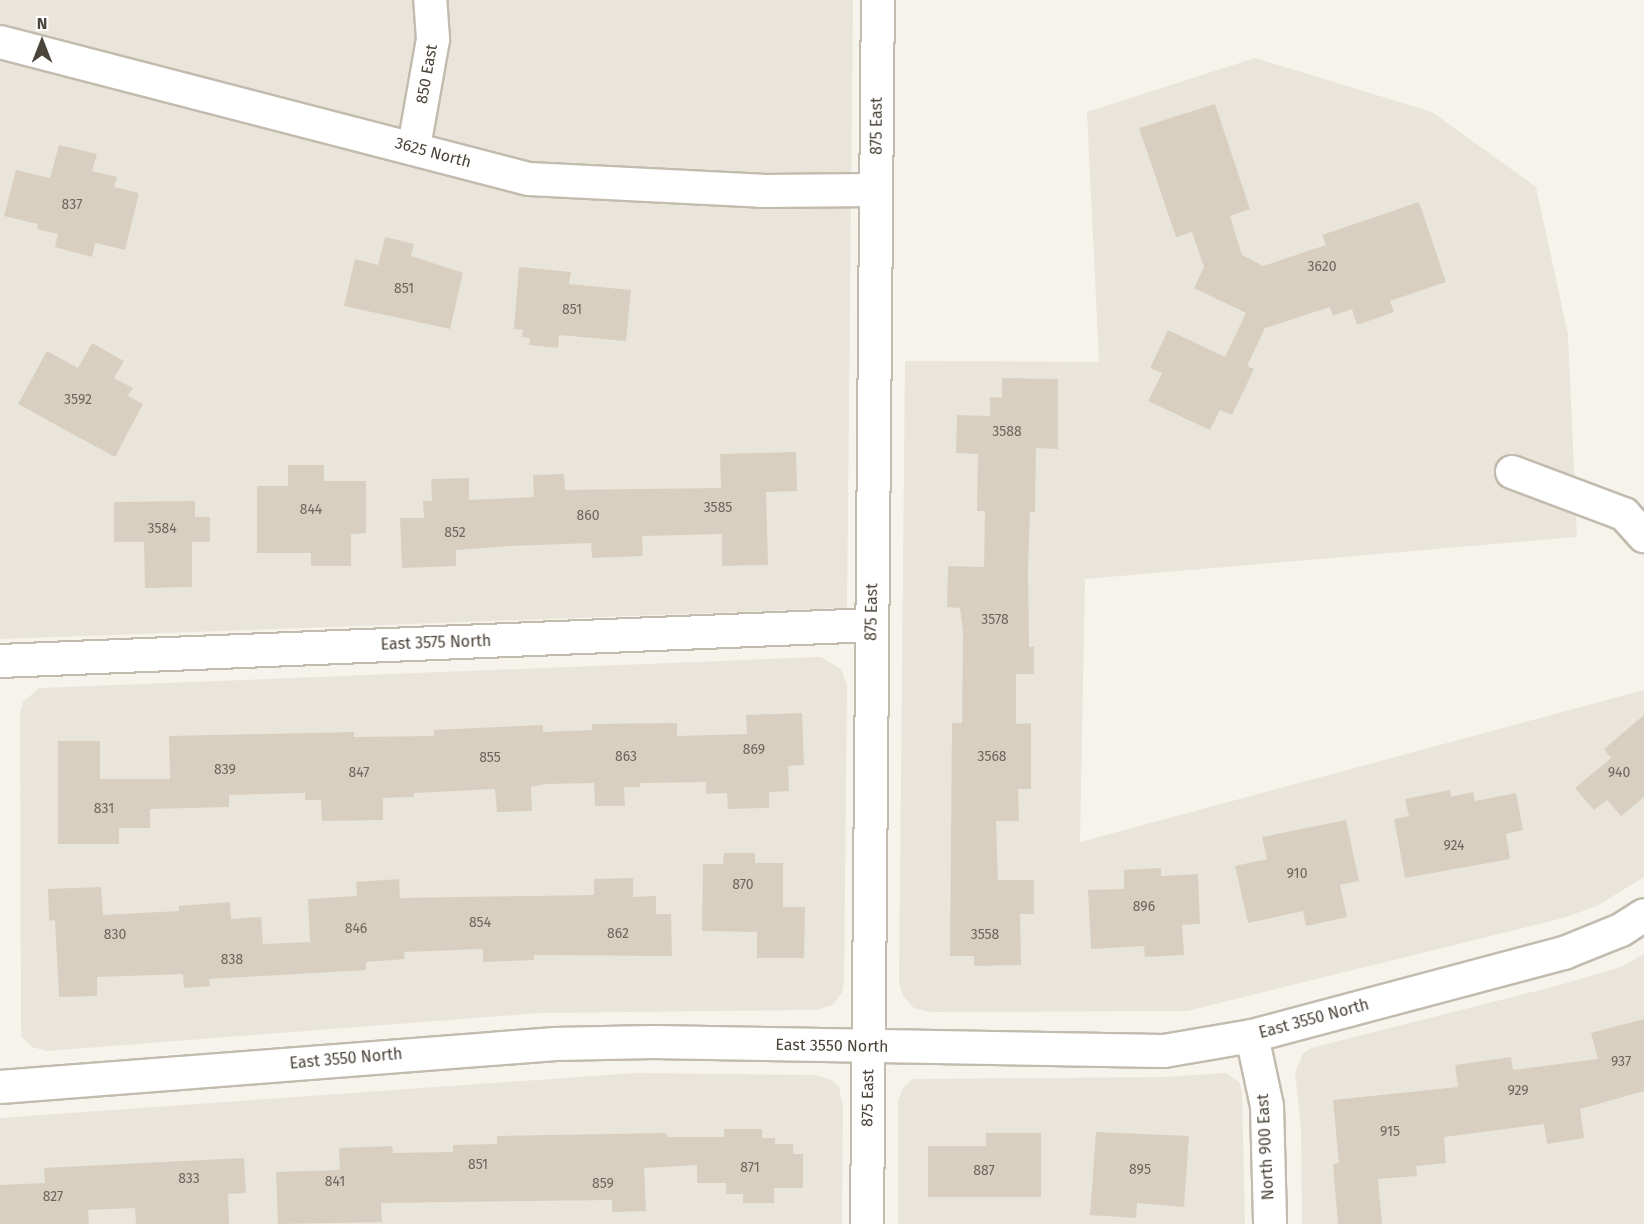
<!DOCTYPE html>
<style>
body{margin:0}
#map{position:relative;width:1644px;height:1224px;overflow:hidden;background:#f6f3ec;font-family:"Fira Sans",sans-serif}
div>[style]{position:absolute}
.residential>*{inset:0;background:#eae5da}
.building>*{inset:0;background:#d8cfc1}
.roads{filter:drop-shadow(2px 0 #c2bbae) drop-shadow(-2px 0 #c2bbae) drop-shadow(0 2px #c2bbae) drop-shadow(0 -2px #c2bbae)}
.street>*{height:32px;margin:-16px;padding:0 16px;transform-origin:16px;border-radius:16px;background:#fff}
span{translate:-50% -50%;white-space:nowrap;text-align:center;line-height:1.15;-webkit-text-stroke:4.5px #fff;paint-order:stroke}
.number-label{font-size:14px;color:#6e675b}
.number-label span{-webkit-text-stroke-width:0}
.street-label{font-size:16px;color:#4b4439}
.north{position:absolute;left:12px;top:12px;width:60px;height:60px;-webkit-text-stroke:4px #fff;paint-order:stroke;rotate:0deg;font-size:16px;font-weight:700;line-height:24px;text-align:center;color:#4b4439}
.north::after{content:'';display:block;margin:auto;width:21px;height:27px;background:#4b4439;clip-path:polygon(50% 0,100% 100%,50% 72%,0 100%)}
</style>
<div id="map">
<div class="residential">
<i style="clip-path:polygon(0 0,853px 0,847px 608px,0 639px)"></i>
<i style="clip-path:polygon(1255px 58px,1432px 112px,1536px 187px,1568px 335px,1577px 537px,1085px 579px,1080px 842px,1644px 690px,1644px 877px,1597px 906px,1563px 918px,1187px 1011px,930px 1012px,914px 1008px,903px 996px,899px 982px,905px 361px,1099px 362px,1087px 112px)"></i>
<i style="clip-path:polygon(821px 657px,841px 669px,847px 685px,844px 983px,842px 993px,832px 1005px,817px 1010px,539px 1013px,47px 1051px,32px 1047px,21px 1036px,20px 713px,23px 702px,39px 688px)"></i>
<i style="clip-path:polygon(1644px 954px,1644px 1224px,1302px 1224px,1301px 1128px,1295px 1072px,1303px 1054px,1311px 1048px,1560px 985px,1621px 967px)"></i>
<i style="clip-path:polygon(635px 1073px,815px 1075px,832px 1080px,839px 1087px,843px 1108px,842px 1224px,0 1224px,0 1118px)"></i>
<i style="clip-path:polygon(1226px 1073px,1239px 1082px,1242px 1092px,1245px 1224px,898px 1224px,898px 1100px,904px 1087px,913px 1079px,1165px 1077px)"></i>
</div>
<div class="building">
<i style="clip-path:polygon(1215px 104px,1250px 209px,1230px 216px,1242px 255px,1263px 266px,1326px 245px,1322px 235px,1419px 202px,1446px 282px,1390px 301px,1394px 312px,1357px 325px,1352px 309px,1333px 316px,1330px 307px,1265px 328px,1247px 366px,1254px 369px,1232px 415px,1220px 410px,1210px 430px,1148px 401px,1162px 373px,1150px 368px,1168px 330px,1225px 357px,1246px 313px,1194px 288px,1204px 267px,1192px 232px,1176px 237px,1139px 128px)"></i>
<i style="clip-path:polygon(59px 145px,97px 154px,92px 171px,117px 177px,114px 187px,139px 193px,125px 250px,95px 243px,92px 257px,55px 247px,58px 234px,37px 229px,38px 224px,4px 216px,16px 170px,50px 178px)"></i>
<i style="clip-path:polygon(385px 237px,414px 244px,411px 256px,463px 273px,450px 329px,344px 306px,355px 259px,378px 265px)"></i>
<i style="clip-path:polygon(519px 267px,571px 272px,569px 284px,631px 290px,626px 341px,559px 335px,558px 348px,529px 345px,530px 338px,522px 337px,523px 330px,514px 329px)"></i>
<i style="clip-path:polygon(92px 343px,124px 361px,114px 378px,133px 388px,128px 396px,143px 404px,115px 457px,18px 404px,47px 351px,78px 368px)"></i>
<i style="clip-path:polygon(1002px 378px,1058px 379px,1058px 449px,1036px 448px,1035px 512px,1030px 512px,1028px 569px,1029px 647px,1034px 647px,1034px 674px,1016px 674px,1016px 724px,1031px 723px,1031px 789px,1018px 789px,1019px 821px,996px 821px,998px 880px,1034px 880px,1034px 914px,1020px 914px,1021px 965px,974px 966px,974px 956px,950px 956px,952px 723px,962px 723px,963px 632px,960px 608px,947px 607px,948px 566px,984px 567px,985px 511px,977px 511px,978px 454px,956px 453px,957px 415px,990px 416px,990px 397px,1002px 398px)"></i>
<i style="clip-path:polygon(796px 452px,797px 491px,766px 492px,768px 565px,722px 566px,722px 534px,642px 536px,643px 556px,592px 558px,591px 543px,511px 546px,456px 550px,456px 566px,402px 568px,400px 518px,424px 518px,423px 501px,432px 501px,431px 479px,469px 478px,469px 500px,534px 497px,533px 475px,564px 474px,565px 490px,721px 488px,720px 454px)"></i>
<i style="clip-path:polygon(288px 465px,324px 465px,324px 481px,366px 481px,366px 533px,351px 534px,351px 566px,311px 566px,311px 553px,257px 553px,257px 486px,288px 486px)"></i>
<i style="clip-path:polygon(195px 501px,195px 517px,210px 517px,210px 542px,192px 542px,192px 587px,145px 588px,144px 542px,114px 542px,114px 502px)"></i>
<i style="clip-path:polygon(802px 713px,804px 765px,788px 766px,789px 791px,769px 792px,769px 808px,728px 809px,727px 793px,706px 794px,706px 782px,640px 783px,640px 787px,624px 787px,625px 806px,595px 806px,594px 783px,545px 784px,531px 787px,532px 811px,497px 812px,495px 789px,414px 793px,414px 797px,383px 798px,383px 820px,322px 821px,321px 800px,305px 800px,305px 793px,229px 795px,229px 807px,150px 809px,150px 828px,119px 828px,119px 844px,58px 844px,58px 741px,100px 741px,100px 779px,170px 779px,169px 736px,354px 732px,354px 737px,434px 736px,434px 730px,543px 725px,543px 732px,592px 730px,592px 724px,677px 723px,677px 736px,747px 734px,746px 715px)"></i>
<i style="clip-path:polygon(1644px 715px,1644px 797px,1621px 816px,1607px 800px,1594px 810px,1575px 788px,1611px 758px,1604px 749px)"></i>
<i style="clip-path:polygon(1450px 790px,1451px 797px,1473px 792px,1475px 801px,1516px 793px,1523px 830px,1506px 834px,1510px 859px,1405px 878px,1394px 819px,1409px 816px,1405px 799px)"></i>
<i style="clip-path:polygon(1346px 820px,1359px 881px,1340px 885px,1347px 917px,1306px 926px,1303px 911px,1248px 923px,1235px 866px,1267px 859px,1262px 837px)"></i>
<i style="clip-path:polygon(724px 853px,755px 853px,755px 863px,783px 863px,783px 907px,805px 907px,804px 958px,757px 958px,757px 932px,702px 931px,703px 864px,723px 864px)"></i>
<i style="clip-path:polygon(1161px 868px,1161px 876px,1198px 874px,1200px 924px,1182px 925px,1184px 955px,1145px 957px,1144px 946px,1091px 949px,1088px 890px,1124px 889px,1124px 870px)"></i>
<i style="clip-path:polygon(633px 878px,633px 897px,656px 896px,656px 914px,671px 914px,672px 956px,534px 955px,534px 960px,483px 962px,483px 949px,404px 952px,405px 959px,366px 962px,366px 970px,209px 979px,210px 986px,184px 988px,183px 974px,97px 977px,97px 996px,59px 997px,55px 920px,49px 921px,48px 889px,101px 887px,103px 915px,179px 911px,179px 906px,230px 902px,231px 919px,261px 917px,263px 944px,310px 942px,308px 899px,357px 896px,356px 882px,399px 879px,400px 898px,532px 896px,594px 895px,594px 879px)"></i>
<i style="clip-path:polygon(1644px 1019px,1644px 1091px,1580px 1109px,1584px 1138px,1547px 1144px,1544px 1124px,1444px 1137px,1446px 1163px,1416px 1166px,1417px 1176px,1378px 1179px,1382px 1224px,1338px 1224px,1333px 1164px,1339px 1163px,1333px 1100px,1458px 1087px,1455px 1065px,1511px 1057px,1513px 1070px,1598px 1059px,1591px 1033px)"></i>
<i style="clip-path:polygon(724px 1129px,762px 1129px,762px 1138px,775px 1138px,775px 1144px,793px 1144px,793px 1154px,803px 1154px,803px 1188px,774px 1188px,774px 1203px,743px 1203px,743px 1194px,726px 1194px,726px 1183px,697px 1183px,697px 1165px,644px 1168px,646px 1211px,612px 1212px,612px 1200px,381px 1203px,382px 1222px,278px 1224px,276px 1172px,340px 1170px,339px 1148px,392px 1146px,393px 1153px,453px 1152px,453px 1145px,497px 1144px,497px 1136px,666px 1133px,667px 1137px,724px 1137px)"></i>
<i style="clip-path:polygon(1096px 1132px,1189px 1136px,1184px 1207px,1137px 1203px,1136px 1218px,1090px 1215px)"></i>
<i style="clip-path:polygon(986px 1133px,1041px 1133px,1041px 1197px,928px 1197px,928px 1146px,986px 1146px)"></i>
<i style="clip-path:polygon(244px 1158px,246px 1193px,228px 1194px,229px 1224px,136px 1224px,135px 1208px,88px 1210px,89px 1224px,0 1224px,0 1185px,45px 1183px,44px 1168px)"></i>
</div>
<div class="roads">
<div class="street">
<i style="left:0;top:42px;width:546px;rotate:14.52deg"></i>
<i style="left:529px;top:179px;width:233px;rotate:2.9deg"></i>
<i style="left:762px;top:191px;width:114px;rotate:-0.5deg"></i>
<i style="left:414px;top:147px;width:110px;rotate:-80deg"></i>
<i style="left:433px;top:39px;width:39px;rotate:-94deg"></i>
<i style="left:1512px;top:472px;width:120px;rotate:20.6deg"></i>
<i style="left:1624px;top:514px;width:30px;rotate:48deg"></i>
<i style="left:0;top:661px;width:873px;rotate:-2.36deg"></i>
<i style="left:1252px;top:1036px;width:72px;rotate:77.9deg"></i>
<i style="left:1267px;top:1106px;width:118px;rotate:88.5deg"></i>
<i style="left:0;top:1087px;width:557px;rotate:-4.43deg"></i>
<i style="left:555px;top:1044px;width:98px;rotate:-1.2deg"></i>
<i style="left:653px;top:1042px;width:511px;rotate:1.01deg"></i>
<i style="left:1164px;top:1051px;width:89px;rotate:-9.7deg"></i>
<i style="left:1252px;top:1036px;width:323px;rotate:-14.9deg"></i>
<i style="left:1564px;top:953px;width:61px;rotate:-22deg"></i>
<i style="left:1621px;top:930px;width:27px;rotate:-33deg"></i>
<i style="left:867px;top:1224px;width:1224px;rotate:-89.49deg"></i>
</div>
</div>
<div class="number-label">
<span style="left:72px;top:205px">837</span>
<span style="left:1322px;top:267px">3620</span>
<span style="left:404px;top:289px">851</span>
<span style="left:572px;top:310px">851</span>
<span style="left:78px;top:400px">3592</span>
<span style="left:1007px;top:432px">3588</span>
<span style="left:718px;top:508px">3585</span>
<span style="left:311px;top:510px">844</span>
<span style="left:588px;top:516px">860</span>
<span style="left:162px;top:529px">3584</span>
<span style="left:455px;top:533px">852</span>
<span style="left:995px;top:620px">3578</span>
<span style="left:754px;top:750px">869</span>
<span style="left:626px;top:757px">863</span>
<span style="left:992px;top:757px">3568</span>
<span style="left:490px;top:758px">855</span>
<span style="left:225px;top:770px">839</span>
<span style="left:359px;top:773px">847</span>
<span style="left:1619px;top:773px">940</span>
<span style="left:104px;top:809px">831</span>
<span style="left:1454px;top:846px">924</span>
<span style="left:1297px;top:874px">910</span>
<span style="left:743px;top:885px">870</span>
<span style="left:1144px;top:907px">896</span>
<span style="left:480px;top:923px">854</span>
<span style="left:356px;top:929px">846</span>
<span style="left:618px;top:934px">862</span>
<span style="left:115px;top:935px">830</span>
<span style="left:985px;top:935px">3558</span>
<span style="left:232px;top:960px">838</span>
<span style="left:1621px;top:1062px">937</span>
<span style="left:1518px;top:1091px">929</span>
<span style="left:1390px;top:1132px">915</span>
<span style="left:478px;top:1165px">851</span>
<span style="left:750px;top:1168px">871</span>
<span style="left:1140px;top:1170px">895</span>
<span style="left:984px;top:1171px">887</span>
<span style="left:189px;top:1179px">833</span>
<span style="left:335px;top:1182px">841</span>
<span style="left:603px;top:1184px">859</span>
<span style="left:53px;top:1197px">827</span>
</div>
<div class="street-label">
<span style="left:427px;top:74px;rotate:-80deg">850 East</span>
<span style="left:877px;top:126px;rotate:-90deg">875 East</span>
<span style="left:433px;top:153px;rotate:15deg">3625 North</span>
<span style="left:872px;top:612px;rotate:-89deg">875 East</span>
<span style="left:436px;top:643px;rotate:-2deg">East 3575 North</span>
<span style="left:1314px;top:1019px;rotate:-15deg">East 3550 North</span>
<span style="left:832px;top:1046px;rotate:1deg">East 3550 North</span>
<span style="left:346px;top:1059px;rotate:-5deg">East 3550 North</span>
<span style="left:868px;top:1098px;rotate:-89deg">875 East</span>
<span style="left:1266px;top:1147px;rotate:-93deg">North 900 East</span>
</div>
<div class="north">N</div>
</div>
